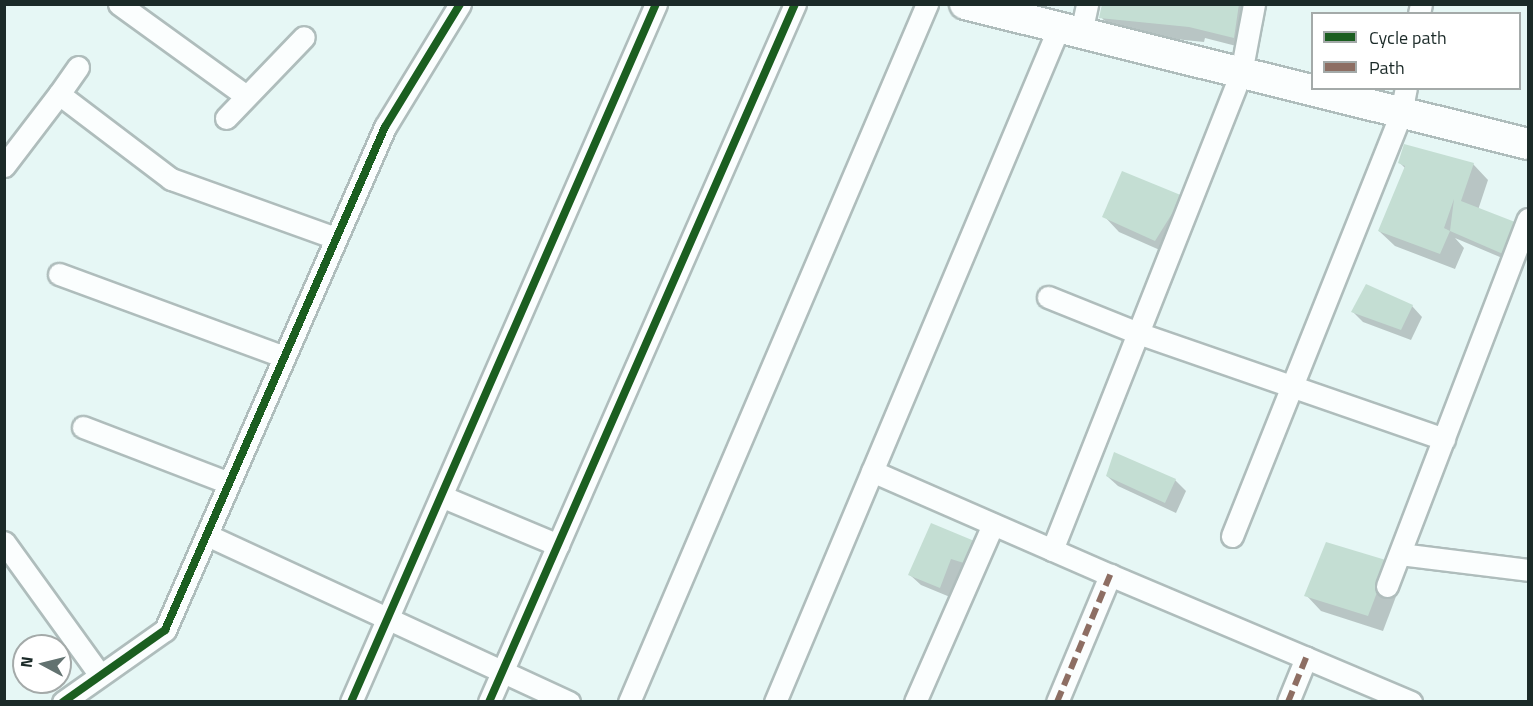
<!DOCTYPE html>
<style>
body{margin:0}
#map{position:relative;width:1533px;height:706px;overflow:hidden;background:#e6f7f5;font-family:"Titillium Web",sans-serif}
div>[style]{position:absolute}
.shadow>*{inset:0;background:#0003}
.building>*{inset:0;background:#c4ded3}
.roads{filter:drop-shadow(2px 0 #afbdbc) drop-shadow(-2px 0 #afbdbc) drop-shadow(0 2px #afbdbc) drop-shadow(0 -2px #afbdbc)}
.street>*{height:21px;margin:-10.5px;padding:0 10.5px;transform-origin:10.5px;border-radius:10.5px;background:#fbfefe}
.secondary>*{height:30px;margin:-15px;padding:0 15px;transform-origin:15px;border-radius:15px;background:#fbfefe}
.quiet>*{height:6px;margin-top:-3px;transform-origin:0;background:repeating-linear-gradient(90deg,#8d6e63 0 12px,transparent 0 18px)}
.cycleway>*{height:8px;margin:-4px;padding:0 4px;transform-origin:4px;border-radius:4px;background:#1b5e20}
span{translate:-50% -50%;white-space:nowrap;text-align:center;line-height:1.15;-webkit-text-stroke:5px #fff;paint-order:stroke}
.frame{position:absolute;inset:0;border:6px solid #1b2a28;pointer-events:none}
.legend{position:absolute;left:1311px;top:12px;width:210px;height:78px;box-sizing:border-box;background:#fff;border:2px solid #a4aaa9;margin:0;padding:8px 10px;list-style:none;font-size:18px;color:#1b2a28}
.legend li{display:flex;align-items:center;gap:12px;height:30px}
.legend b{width:30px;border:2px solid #a4aaa9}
.north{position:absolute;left:12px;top:634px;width:60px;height:60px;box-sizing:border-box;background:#fff;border:2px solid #a4aaa9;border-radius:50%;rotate:277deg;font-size:16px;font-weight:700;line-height:24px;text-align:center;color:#1b2a28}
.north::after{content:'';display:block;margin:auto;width:21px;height:27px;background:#627270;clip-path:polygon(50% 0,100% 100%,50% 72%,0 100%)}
</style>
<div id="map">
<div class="shadow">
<i style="clip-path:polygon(1103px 4px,1244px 4px,1244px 48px,1205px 38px,1204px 42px,1116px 33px,1101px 17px)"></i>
<i style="clip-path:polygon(1400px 163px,1473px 164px,1488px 180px,1478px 210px,1515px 224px,1525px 234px,1514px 263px,1455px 238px,1464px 248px,1455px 269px,1395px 246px,1379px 231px,1406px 169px)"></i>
<i style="clip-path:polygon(1182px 197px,1198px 212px,1171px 255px,1119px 232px,1104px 216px)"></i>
<i style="clip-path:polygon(1412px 306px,1422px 317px,1411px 340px,1363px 322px,1353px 312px)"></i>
<i style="clip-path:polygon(1107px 476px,1175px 480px,1186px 491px,1176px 513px,1118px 486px)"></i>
<i style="clip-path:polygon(983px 546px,993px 556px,978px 573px,962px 569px,950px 597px,921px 585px,910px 575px)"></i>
<i style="clip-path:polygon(1388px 563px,1403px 578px,1383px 631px,1321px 611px,1306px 595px)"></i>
</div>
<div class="building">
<i style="clip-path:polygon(1102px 4px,1239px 4px,1234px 38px,1189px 27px,1099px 18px)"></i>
<i style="clip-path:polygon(1404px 144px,1474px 163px,1461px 201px,1515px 222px,1503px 254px,1450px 231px,1454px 199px,1444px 228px,1450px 231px,1440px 254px,1378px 231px,1405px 166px,1398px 163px)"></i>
<i style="clip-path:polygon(1122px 171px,1183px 196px,1155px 241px,1102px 217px)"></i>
<i style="clip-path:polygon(1366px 284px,1413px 305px,1401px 330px,1351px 312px)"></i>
<i style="clip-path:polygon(1114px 452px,1176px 479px,1165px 503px,1106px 476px)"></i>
<i style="clip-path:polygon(931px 523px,984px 545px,967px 564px,951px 559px,940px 588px,908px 575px)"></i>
<i style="clip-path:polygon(1326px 542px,1389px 561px,1368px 616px,1304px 596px)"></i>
</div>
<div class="roads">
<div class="street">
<i style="left:119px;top:4px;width:157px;rotate:35.9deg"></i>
<i style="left:1419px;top:14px;width:10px;rotate:-79deg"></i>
<i style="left:1081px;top:33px;width:30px;rotate:-78deg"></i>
<i style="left:78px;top:67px;width:33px;rotate:125deg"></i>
<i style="left:59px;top:94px;width:141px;rotate:37.2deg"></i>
<i style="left:171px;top:179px;width:175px;rotate:19.7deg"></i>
<i style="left:226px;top:118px;width:112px;rotate:-46.1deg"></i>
<i style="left:4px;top:166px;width:91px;rotate:-52.6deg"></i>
<i style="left:59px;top:274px;width:240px;rotate:20.2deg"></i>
<i style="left:1048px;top:297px;width:97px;rotate:21.8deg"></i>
<i style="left:1138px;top:333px;width:324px;rotate:19.1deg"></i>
<i style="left:83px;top:427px;width:156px;rotate:21deg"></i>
<i style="left:872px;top:471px;width:260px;rotate:23.6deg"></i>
<i style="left:1110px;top:575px;width:327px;rotate:22.9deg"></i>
<i style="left:441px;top:496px;width:127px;rotate:22.7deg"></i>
<i style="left:207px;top:535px;width:399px;rotate:24.8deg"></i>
<i style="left:1232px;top:536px;width:456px;rotate:-68.2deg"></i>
<i style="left:1401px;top:113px;width:25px;rotate:-79deg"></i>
<i style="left:4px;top:542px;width:164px;rotate:54.2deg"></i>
<i style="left:1052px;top:550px;width:513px;rotate:-68.39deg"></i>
<i style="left:1241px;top:73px;width:70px;rotate:-79.3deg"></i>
<i style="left:1400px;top:554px;width:129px;rotate:7.1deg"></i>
<i style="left:1387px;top:586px;width:393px;rotate:-69deg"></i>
<i style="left:63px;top:702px;width:125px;rotate:-35.2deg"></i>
<i style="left:165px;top:630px;width:549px;rotate:-66.38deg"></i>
<i style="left:385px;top:127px;width:144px;rotate:-58.6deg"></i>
<i style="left:351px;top:702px;width:762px;rotate:-66.4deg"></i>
<i style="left:489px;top:702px;width:762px;rotate:-66.33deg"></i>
<i style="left:629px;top:702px;width:759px;rotate:-66.88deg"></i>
<i style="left:775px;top:702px;width:732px;rotate:-67.18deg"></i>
<i style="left:915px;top:702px;width:194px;rotate:-66.3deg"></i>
<i style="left:1057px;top:702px;width:138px;rotate:-67.3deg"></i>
<i style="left:1288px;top:702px;width:48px;rotate:-67.8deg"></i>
</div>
<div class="secondary">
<i style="left:965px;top:4px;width:580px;rotate:13.96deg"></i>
</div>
</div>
<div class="quiet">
<i style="left:1057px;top:702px;width:138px;rotate:-67.3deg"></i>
<i style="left:1288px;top:702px;width:48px;rotate:-67.8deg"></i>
</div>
<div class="cycleway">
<i style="left:63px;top:702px;width:125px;rotate:-35.2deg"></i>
<i style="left:165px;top:630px;width:549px;rotate:-66.38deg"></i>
<i style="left:385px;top:127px;width:144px;rotate:-58.6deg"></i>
<i style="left:351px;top:702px;width:762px;rotate:-66.4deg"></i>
<i style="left:489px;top:702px;width:762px;rotate:-66.33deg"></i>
</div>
<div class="frame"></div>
<ul class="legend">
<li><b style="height:8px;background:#1b5e20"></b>Cycle path</li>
<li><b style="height:8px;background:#8d6e63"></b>Path</li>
</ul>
<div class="north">N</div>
</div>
